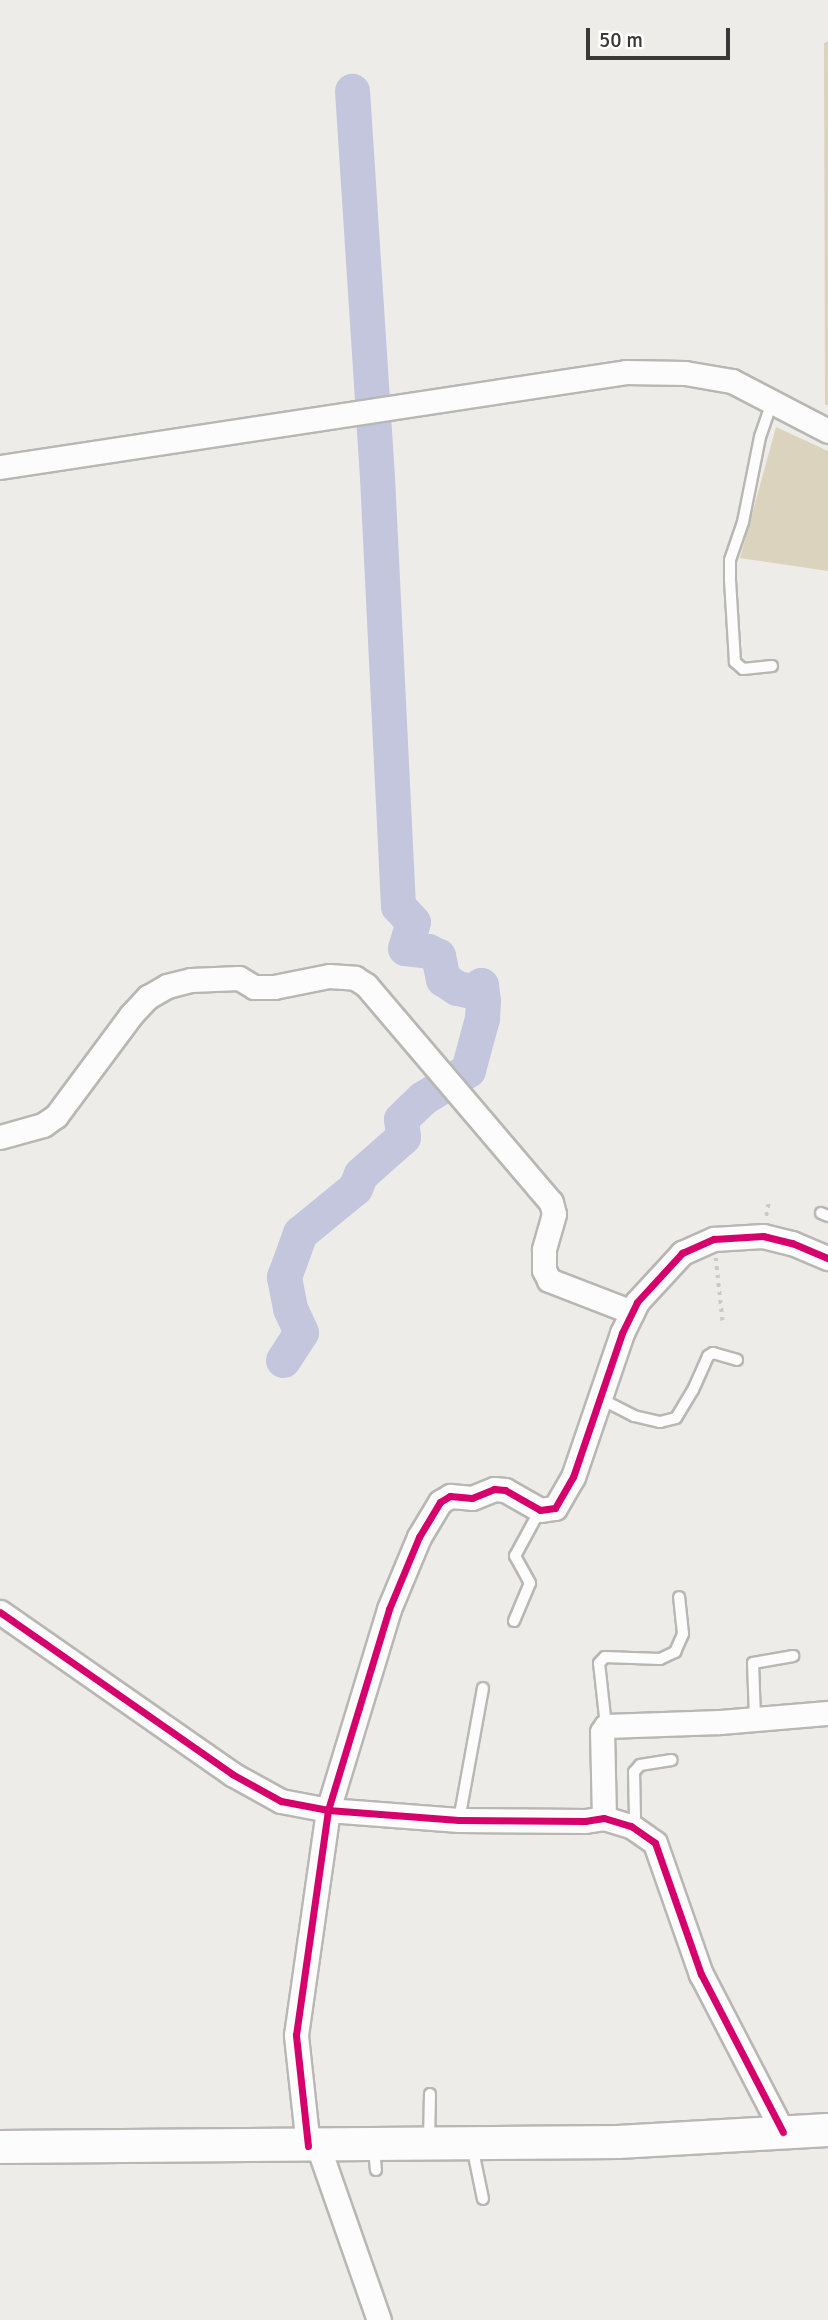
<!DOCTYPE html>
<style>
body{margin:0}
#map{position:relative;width:828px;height:2320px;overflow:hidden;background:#eeece8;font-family:Signika,sans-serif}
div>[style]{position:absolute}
.green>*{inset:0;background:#dcd3bf}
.river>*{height:35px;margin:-17.5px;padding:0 17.5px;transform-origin:17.5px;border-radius:17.5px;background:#c4c6de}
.path>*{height:3.5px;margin-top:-1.75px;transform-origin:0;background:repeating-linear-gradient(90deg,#cacac9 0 3.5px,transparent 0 8.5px)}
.roads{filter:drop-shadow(2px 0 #b8b7b4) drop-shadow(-2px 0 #b8b7b4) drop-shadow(0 2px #b8b7b4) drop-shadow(0 -2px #b8b7b4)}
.lane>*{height:10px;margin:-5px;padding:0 5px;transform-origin:5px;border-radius:5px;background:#fcfcfc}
.street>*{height:23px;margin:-11.5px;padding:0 11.5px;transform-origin:11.5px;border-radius:11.5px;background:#fcfcfc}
.secondary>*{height:32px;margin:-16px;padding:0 16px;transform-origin:16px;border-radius:16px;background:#fcfcfc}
.cycleway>*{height:7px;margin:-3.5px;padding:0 3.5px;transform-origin:3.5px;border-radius:3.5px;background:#d6006c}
span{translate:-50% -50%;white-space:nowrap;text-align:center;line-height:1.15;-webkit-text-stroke:5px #fff;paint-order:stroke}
.scale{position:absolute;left:586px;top:28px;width:144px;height:32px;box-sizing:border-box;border:4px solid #3a3937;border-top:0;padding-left:9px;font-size:21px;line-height:24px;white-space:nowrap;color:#3a3937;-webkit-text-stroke:5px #fff;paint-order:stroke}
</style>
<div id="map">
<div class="green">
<i style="clip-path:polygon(828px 41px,828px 405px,825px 405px,824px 43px)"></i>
<i style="clip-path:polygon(776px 427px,828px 451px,828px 571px,740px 558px)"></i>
</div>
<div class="river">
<i style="left:283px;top:1360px;width:33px;rotate:-57deg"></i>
<i style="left:301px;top:1332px;width:26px;rotate:-115deg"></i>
<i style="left:290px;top:1308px;width:32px;rotate:-101deg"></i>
<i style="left:284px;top:1277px;width:47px;rotate:-70deg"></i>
<i style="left:300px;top:1233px;width:71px;rotate:-39.3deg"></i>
<i style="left:355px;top:1188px;width:15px;rotate:-67deg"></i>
<i style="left:361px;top:1174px;width:56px;rotate:-41.4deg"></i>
<i style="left:403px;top:1137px;width:18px;rotate:-96deg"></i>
<i style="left:401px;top:1119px;width:30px;rotate:-44deg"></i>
<i style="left:423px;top:1098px;width:53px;rotate:-31.9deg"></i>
<i style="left:468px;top:1070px;width:54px;rotate:-74.9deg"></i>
<i style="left:482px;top:1018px;width:17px;rotate:-87deg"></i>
<i style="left:483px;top:1001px;width:16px;rotate:-97deg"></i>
<i style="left:481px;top:985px;width:11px;rotate:146deg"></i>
<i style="left:472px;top:991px;width:15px;rotate:-169deg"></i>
<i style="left:457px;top:988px;width:17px;rotate:-147deg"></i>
<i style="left:443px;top:979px;width:24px;rotate:-102deg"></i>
<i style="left:438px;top:956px;width:11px;rotate:-153deg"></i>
<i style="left:428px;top:951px;width:23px;rotate:-173deg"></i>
<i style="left:405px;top:948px;width:27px;rotate:-73deg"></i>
<i style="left:413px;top:922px;width:22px;rotate:-133deg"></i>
<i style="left:398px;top:906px;width:430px;rotate:-92.8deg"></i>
<i style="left:377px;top:477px;width:387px;rotate:-93.7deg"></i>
</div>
<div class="path">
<i style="left:766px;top:1216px;width:15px;rotate:-79deg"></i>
<i style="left:716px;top:1258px;width:66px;rotate:83.9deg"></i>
</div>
<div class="roads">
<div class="lane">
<i style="left:772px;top:666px;width:29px;rotate:174deg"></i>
<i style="left:743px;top:669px;width:11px;rotate:-139deg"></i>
<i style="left:735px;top:662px;width:82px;rotate:-93.5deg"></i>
<i style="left:730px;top:580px;width:20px;rotate:-90deg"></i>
<i style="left:730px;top:560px;width:40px;rotate:-71.1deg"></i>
<i style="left:743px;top:522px;width:87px;rotate:-78.7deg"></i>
<i style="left:760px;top:437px;width:36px;rotate:-71deg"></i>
<i style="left:821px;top:1213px;width:8px;rotate:23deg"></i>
<i style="left:599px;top:1398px;width:39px;rotate:27deg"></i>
<i style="left:634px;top:1416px;width:27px;rotate:13deg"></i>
<i style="left:660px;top:1422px;width:16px;rotate:-14deg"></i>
<i style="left:676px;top:1418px;width:33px;rotate:-59deg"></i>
<i style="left:693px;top:1390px;width:37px;rotate:-66deg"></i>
<i style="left:708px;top:1356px;width:6px;rotate:-31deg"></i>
<i style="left:713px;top:1353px;width:25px;rotate:16deg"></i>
<i style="left:514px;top:1621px;width:41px;rotate:-67.2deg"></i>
<i style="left:530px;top:1583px;width:31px;rotate:-119deg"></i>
<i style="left:515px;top:1556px;width:52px;rotate:-61.5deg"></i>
<i style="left:755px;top:1719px;width:56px;rotate:-92deg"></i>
<i style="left:753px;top:1663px;width:41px;rotate:-9.9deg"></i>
<i style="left:606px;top:1726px;width:63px;rotate:-96.3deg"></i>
<i style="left:599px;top:1663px;width:8px;rotate:-45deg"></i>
<i style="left:605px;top:1657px;width:55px;rotate:2.1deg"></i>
<i style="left:660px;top:1659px;width:17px;rotate:-25deg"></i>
<i style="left:675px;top:1652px;width:20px;rotate:-66deg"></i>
<i style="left:683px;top:1634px;width:37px;rotate:-96deg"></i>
<i style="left:459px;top:1820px;width:134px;rotate:-79.7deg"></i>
<i style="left:631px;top:1826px;width:9px;rotate:-63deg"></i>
<i style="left:635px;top:1818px;width:46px;rotate:-91.2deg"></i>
<i style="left:634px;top:1772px;width:9px;rotate:-49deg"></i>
<i style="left:640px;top:1765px;width:32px;rotate:-9deg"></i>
<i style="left:429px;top:2141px;width:47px;rotate:-88.8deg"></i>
<i style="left:472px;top:2146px;width:54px;rotate:78.3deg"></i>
<i style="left:374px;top:2148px;width:22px;rotate:85deg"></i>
</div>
<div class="street">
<i style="left:0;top:467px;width:633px;rotate:-8.63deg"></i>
<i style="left:626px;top:372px;width:59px;rotate:1deg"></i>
<i style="left:685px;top:373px;width:48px;rotate:9.7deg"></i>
<i style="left:732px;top:381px;width:108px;rotate:27.5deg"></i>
<i style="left:0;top:1137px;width:45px;rotate:-15.6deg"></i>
<i style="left:43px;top:1125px;width:16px;rotate:-35deg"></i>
<i style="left:56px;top:1116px;width:126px;rotate:-53.4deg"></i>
<i style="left:131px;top:1015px;width:25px;rotate:-47deg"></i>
<i style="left:148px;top:997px;width:22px;rotate:-30deg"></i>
<i style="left:167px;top:986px;width:25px;rotate:-14deg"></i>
<i style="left:191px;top:980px;width:48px;rotate:-2.4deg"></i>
<i style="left:239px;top:978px;width:17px;rotate:31deg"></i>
<i style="left:254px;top:987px;width:20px"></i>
<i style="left:274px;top:987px;width:56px;rotate:-11.3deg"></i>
<i style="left:329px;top:976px;width:26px;rotate:4deg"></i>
<i style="left:355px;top:978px;width:13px;rotate:32deg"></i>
<i style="left:366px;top:985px;width:285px;rotate:49.6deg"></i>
<i style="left:551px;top:1202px;width:12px;rotate:76deg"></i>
<i style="left:554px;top:1214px;width:37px;rotate:106deg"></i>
<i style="left:544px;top:1250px;width:20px;rotate:90deg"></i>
<i style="left:544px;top:1270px;width:11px;rotate:63deg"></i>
<i style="left:549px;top:1280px;width:89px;rotate:21.1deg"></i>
<i style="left:0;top:1612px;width:283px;rotate:34.9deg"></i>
<i style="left:232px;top:1774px;width:56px;rotate:28.9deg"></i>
<i style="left:281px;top:1801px;width:48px;rotate:10.8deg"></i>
<i style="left:328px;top:1810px;width:131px;rotate:4.4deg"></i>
<i style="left:459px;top:1820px;width:126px;rotate:0.5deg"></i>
<i style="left:585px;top:1821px;width:19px;rotate:-9deg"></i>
<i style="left:604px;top:1818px;width:28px;rotate:17deg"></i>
<i style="left:631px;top:1826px;width:29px;rotate:35deg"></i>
<i style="left:655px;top:1843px;width:139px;rotate:70.7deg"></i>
<i style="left:701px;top:1974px;width:178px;rotate:62.6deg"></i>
<i style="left:604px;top:1818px;width:86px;rotate:-91.3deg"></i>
<i style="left:602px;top:1732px;width:7px;rotate:-56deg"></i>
<i style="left:606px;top:1726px;width:114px;rotate:-2deg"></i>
<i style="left:720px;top:1722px;width:108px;rotate:-4.8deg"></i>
<i style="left:308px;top:2146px;width:112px;rotate:-96.2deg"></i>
<i style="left:296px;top:2035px;width:227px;rotate:-81.9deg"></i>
<i style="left:328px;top:1810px;width:210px;rotate:-73.1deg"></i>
<i style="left:389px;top:1609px;width:78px;rotate:-67.4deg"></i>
<i style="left:419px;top:1537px;width:41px;rotate:-59deg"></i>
<i style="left:440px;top:1502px;width:12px;rotate:-31deg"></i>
<i style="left:450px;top:1496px;width:22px;rotate:5deg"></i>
<i style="left:472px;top:1498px;width:24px;rotate:-22deg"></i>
<i style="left:494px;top:1489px;width:11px;rotate:5deg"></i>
<i style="left:505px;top:1490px;width:40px;rotate:29.7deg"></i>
<i style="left:540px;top:1510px;width:15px;rotate:-8deg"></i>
<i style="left:555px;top:1508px;width:36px;rotate:-60deg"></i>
<i style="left:573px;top:1477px;width:152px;rotate:-71.2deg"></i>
<i style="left:622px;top:1333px;width:34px;rotate:-64deg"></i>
<i style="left:637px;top:1302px;width:67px;rotate:-47.4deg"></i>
<i style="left:682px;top:1253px;width:35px;rotate:-24deg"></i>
<i style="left:714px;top:1239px;width:49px;rotate:-3.5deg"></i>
<i style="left:763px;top:1236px;width:30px;rotate:14deg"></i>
<i style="left:792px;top:1243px;width:39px;rotate:23deg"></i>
<i style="left:318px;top:2146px;width:184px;rotate:70.7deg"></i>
</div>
<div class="secondary">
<i style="left:0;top:2147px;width:618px;rotate:-0.46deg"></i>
<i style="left:618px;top:2142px;width:210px;rotate:-3.3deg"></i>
</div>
</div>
<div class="cycleway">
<i style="left:0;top:1612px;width:283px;rotate:34.9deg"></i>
<i style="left:232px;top:1774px;width:56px;rotate:28.9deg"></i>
<i style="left:281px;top:1801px;width:48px;rotate:10.8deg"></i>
<i style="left:328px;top:1810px;width:131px;rotate:4.4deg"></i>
<i style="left:459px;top:1820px;width:126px;rotate:0.5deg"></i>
<i style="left:585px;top:1821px;width:19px;rotate:-9deg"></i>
<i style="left:604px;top:1818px;width:28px;rotate:17deg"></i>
<i style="left:631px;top:1826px;width:29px;rotate:35deg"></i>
<i style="left:655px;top:1843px;width:139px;rotate:70.7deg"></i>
<i style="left:701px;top:1974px;width:178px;rotate:62.6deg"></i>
<i style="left:308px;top:2146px;width:112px;rotate:-96.2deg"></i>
<i style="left:296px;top:2035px;width:227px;rotate:-81.9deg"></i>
<i style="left:328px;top:1810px;width:210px;rotate:-73.1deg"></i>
<i style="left:389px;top:1609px;width:78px;rotate:-67.4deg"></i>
<i style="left:419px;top:1537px;width:41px;rotate:-59deg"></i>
<i style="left:440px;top:1502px;width:12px;rotate:-31deg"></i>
<i style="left:450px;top:1496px;width:22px;rotate:5deg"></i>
<i style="left:472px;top:1498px;width:24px;rotate:-22deg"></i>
<i style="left:494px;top:1489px;width:11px;rotate:5deg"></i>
<i style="left:505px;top:1490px;width:40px;rotate:29.7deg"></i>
<i style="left:540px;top:1510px;width:15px;rotate:-8deg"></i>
<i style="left:555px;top:1508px;width:36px;rotate:-60deg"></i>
<i style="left:573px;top:1477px;width:152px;rotate:-71.2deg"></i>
<i style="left:622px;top:1333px;width:34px;rotate:-64deg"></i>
<i style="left:637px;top:1302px;width:67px;rotate:-47.4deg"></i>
<i style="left:682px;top:1253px;width:35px;rotate:-24deg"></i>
<i style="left:714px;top:1239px;width:49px;rotate:-3.5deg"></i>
<i style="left:763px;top:1236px;width:30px;rotate:14deg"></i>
<i style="left:792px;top:1243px;width:39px;rotate:23deg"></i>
</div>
<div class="scale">50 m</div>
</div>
